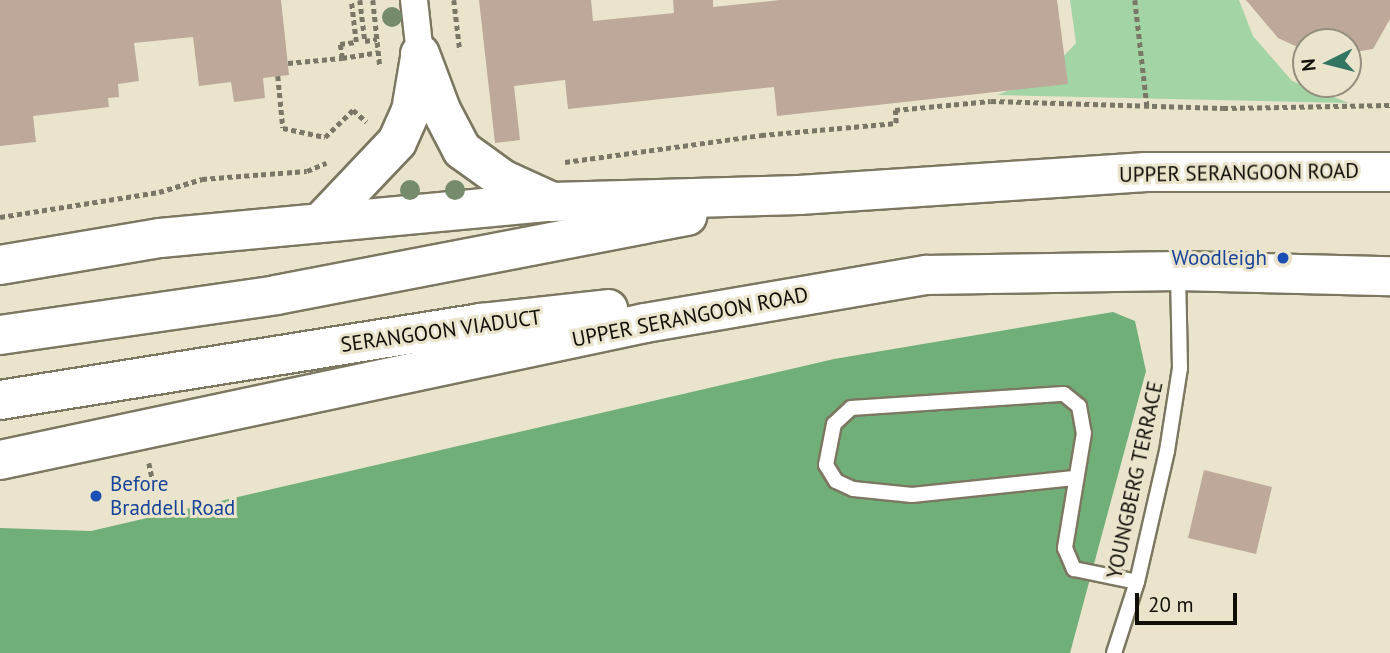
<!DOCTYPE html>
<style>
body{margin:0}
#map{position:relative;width:1390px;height:653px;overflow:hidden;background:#eae4cc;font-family:"PT Sans",sans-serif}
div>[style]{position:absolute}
.green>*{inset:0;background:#a2d4a6}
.forest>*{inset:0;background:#71af78}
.building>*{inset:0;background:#bda899}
.path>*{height:4.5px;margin-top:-2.25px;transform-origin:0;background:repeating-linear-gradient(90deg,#7b7767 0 5px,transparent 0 8.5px)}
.roads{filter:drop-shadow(2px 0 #7c7761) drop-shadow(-2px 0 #7c7761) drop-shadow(0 2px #7c7761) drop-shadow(0 -2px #7c7761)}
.lane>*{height:14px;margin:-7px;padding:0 7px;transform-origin:7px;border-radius:7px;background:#fff}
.street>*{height:26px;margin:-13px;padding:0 13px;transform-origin:13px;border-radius:13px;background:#fff}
.primary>*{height:38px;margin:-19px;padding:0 19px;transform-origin:19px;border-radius:19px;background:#fff}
.trees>*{width:20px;height:20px;margin:-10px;border-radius:50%;background:#758b6c}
.dots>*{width:19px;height:19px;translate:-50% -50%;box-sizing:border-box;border:4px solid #eae4cc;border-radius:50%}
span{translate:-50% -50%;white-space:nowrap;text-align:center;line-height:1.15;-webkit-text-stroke:6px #eae4cc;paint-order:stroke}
.street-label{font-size:21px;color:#100e06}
.transit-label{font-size:21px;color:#164399}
.right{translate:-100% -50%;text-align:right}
.left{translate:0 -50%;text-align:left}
.north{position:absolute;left:1292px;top:28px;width:70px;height:70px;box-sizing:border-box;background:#eae4cc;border:2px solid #938e7d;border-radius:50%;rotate:264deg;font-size:19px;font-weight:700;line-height:28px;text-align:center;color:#100e06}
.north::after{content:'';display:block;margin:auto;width:24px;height:32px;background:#337462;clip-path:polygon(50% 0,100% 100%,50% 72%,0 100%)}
.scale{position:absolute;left:1135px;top:593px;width:102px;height:32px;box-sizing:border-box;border:4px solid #100e06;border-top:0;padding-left:9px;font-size:21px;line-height:24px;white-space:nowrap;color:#100e06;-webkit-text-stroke:5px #eae4cc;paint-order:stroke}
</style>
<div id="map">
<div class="green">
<i style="clip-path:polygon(1070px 0,1239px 0,1253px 36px,1292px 81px,1349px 103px,997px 95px,1044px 77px,1076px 43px)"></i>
</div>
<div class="forest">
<i style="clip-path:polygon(1113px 312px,1135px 321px,1146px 371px,1070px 653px,0 653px,0 528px,91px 531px,834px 359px)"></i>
</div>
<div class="building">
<i style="clip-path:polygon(0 0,281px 0,289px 75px,263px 78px,265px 98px,234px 102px,231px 82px,199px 86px,193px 37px,134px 43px,139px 81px,118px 84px,119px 97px,108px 98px,109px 107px,33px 116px,36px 142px,0 146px)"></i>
<i style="clip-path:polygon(479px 0,591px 0,593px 21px,674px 13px,673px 0,713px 0,713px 7px,780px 0,1057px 0,1068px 84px,777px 116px,774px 87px,568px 109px,565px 80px,514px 86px,520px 140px,495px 143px)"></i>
<i style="clip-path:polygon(1246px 0,1390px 0,1390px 19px,1373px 49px,1348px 53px,1348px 42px,1306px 42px,1306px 51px,1278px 38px)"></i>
<i style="clip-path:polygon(1204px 470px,1272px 487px,1256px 554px,1188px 538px)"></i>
</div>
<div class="path">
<i style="left:360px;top:0;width:41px;rotate:83deg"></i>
<i style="left:365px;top:41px;width:12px;rotate:-9deg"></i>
<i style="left:373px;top:0;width:67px;rotate:84deg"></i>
<i style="left:454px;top:0;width:51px;rotate:83.3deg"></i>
<i style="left:1135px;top:0;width:107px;rotate:83.5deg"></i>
<i style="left:342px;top:58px;width:37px;rotate:-9deg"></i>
<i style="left:288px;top:63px;width:54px;rotate:-5.3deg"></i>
<i style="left:342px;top:58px;width:14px;rotate:-98deg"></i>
<i style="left:340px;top:44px;width:16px;rotate:-7deg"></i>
<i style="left:356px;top:42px;width:42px;rotate:-96.8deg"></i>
<i style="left:278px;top:76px;width:52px;rotate:84.5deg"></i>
<i style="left:283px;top:128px;width:43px;rotate:12.1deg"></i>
<i style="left:325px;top:137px;width:39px;rotate:-44deg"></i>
<i style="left:353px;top:110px;width:18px;rotate:41deg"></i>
<i style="left:565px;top:162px;width:198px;rotate:-7.8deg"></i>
<i style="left:761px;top:135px;width:136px;rotate:-5.1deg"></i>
<i style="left:896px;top:123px;width:13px;rotate:-94deg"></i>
<i style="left:895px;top:110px;width:96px;rotate:-5.4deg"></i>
<i style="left:991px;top:101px;width:232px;rotate:1.7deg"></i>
<i style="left:1223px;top:108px;width:167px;rotate:-1deg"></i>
<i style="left:0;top:217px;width:161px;rotate:-8.9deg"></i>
<i style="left:159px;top:192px;width:45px;rotate:-16.8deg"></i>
<i style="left:202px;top:179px;width:105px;rotate:-4.4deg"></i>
<i style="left:307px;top:171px;width:21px;rotate:-23deg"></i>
<i style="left:149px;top:463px;width:25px;rotate:78deg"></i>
</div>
<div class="roads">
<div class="lane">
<i style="left:1074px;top:478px;width:163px;rotate:174deg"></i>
<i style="left:912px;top:495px;width:59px;rotate:-174.2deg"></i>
<i style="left:853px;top:489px;width:19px;rotate:-155deg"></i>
<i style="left:836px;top:481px;width:19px;rotate:-122deg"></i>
<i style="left:826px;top:465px;width:42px;rotate:-79deg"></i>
<i style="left:834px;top:424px;width:23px;rotate:-43deg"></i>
<i style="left:851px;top:408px;width:213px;rotate:-3.8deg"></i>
<i style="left:1064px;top:394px;width:19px;rotate:39deg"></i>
<i style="left:1079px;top:406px;width:27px;rotate:80deg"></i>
<i style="left:1084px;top:433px;width:117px;rotate:99.4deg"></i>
<i style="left:1065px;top:548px;width:23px;rotate:67deg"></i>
<i style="left:1074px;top:569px;width:64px;rotate:11.7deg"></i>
<i style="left:1114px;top:653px;width:75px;rotate:-72.1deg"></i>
<i style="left:1137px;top:582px;width:134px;rotate:-77.1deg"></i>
<i style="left:1167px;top:451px;width:84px;rotate:-81.1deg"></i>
<i style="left:1180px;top:368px;width:95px;rotate:-91.2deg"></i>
</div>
<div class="street">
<i style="left:414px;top:0;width:54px;rotate:83.7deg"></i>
</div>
<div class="primary">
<i style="left:420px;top:54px;width:60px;rotate:69.4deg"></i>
<i style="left:441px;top:110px;width:45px;rotate:62.3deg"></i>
<i style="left:462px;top:150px;width:49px;rotate:35.9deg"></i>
<i style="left:502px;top:179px;width:53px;rotate:24.6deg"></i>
<i style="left:322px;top:221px;width:109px;rotate:-46.5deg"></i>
<i style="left:397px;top:142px;width:34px;rotate:-66deg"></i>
<i style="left:411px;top:111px;width:54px;rotate:-80.4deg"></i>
<i style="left:0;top:265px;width:162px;rotate:-9.6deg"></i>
<i style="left:160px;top:238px;width:393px;rotate:-5.3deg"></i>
<i style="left:551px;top:202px;width:248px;rotate:-1.6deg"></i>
<i style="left:799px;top:195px;width:348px;rotate:-3.8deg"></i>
<i style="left:1146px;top:172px;width:244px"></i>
<i style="left:0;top:335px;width:279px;rotate:-8.2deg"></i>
<i style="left:276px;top:295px;width:419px;rotate:-10.9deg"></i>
<i style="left:0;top:400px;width:486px;rotate:-9.1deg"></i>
<i style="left:480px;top:323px;width:129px;rotate:-6.2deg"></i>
<i style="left:0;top:460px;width:659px;rotate:-11.99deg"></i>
<i style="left:645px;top:323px;width:285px;rotate:-9.7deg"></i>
<i style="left:926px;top:275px;width:252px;rotate:-0.9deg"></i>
<i style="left:1178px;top:271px;width:212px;rotate:1.4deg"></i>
</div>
</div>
<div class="trees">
<i style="left:392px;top:17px"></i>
<i style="left:410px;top:190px"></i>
<i style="left:455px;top:190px"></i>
</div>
<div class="dots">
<i style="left:1283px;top:258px;background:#1a4fb4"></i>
<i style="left:96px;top:496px;background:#1a4fb4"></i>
</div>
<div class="street-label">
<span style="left:1239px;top:173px;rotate:-1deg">UPPER SERANGOON ROAD</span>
<span style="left:690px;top:317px;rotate:-11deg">UPPER SERANGOON ROAD</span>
<span style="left:441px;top:331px;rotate:-8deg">SERANGOON VIADUCT</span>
<span style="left:1135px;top:480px;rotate:-78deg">YOUNGBERG TERRACE</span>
</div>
<div class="transit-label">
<span class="right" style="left:1267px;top:258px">Woodleigh</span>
<span class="left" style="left:110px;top:496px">Before<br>Braddell Road</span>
</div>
<div class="north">N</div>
<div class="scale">20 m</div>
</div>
